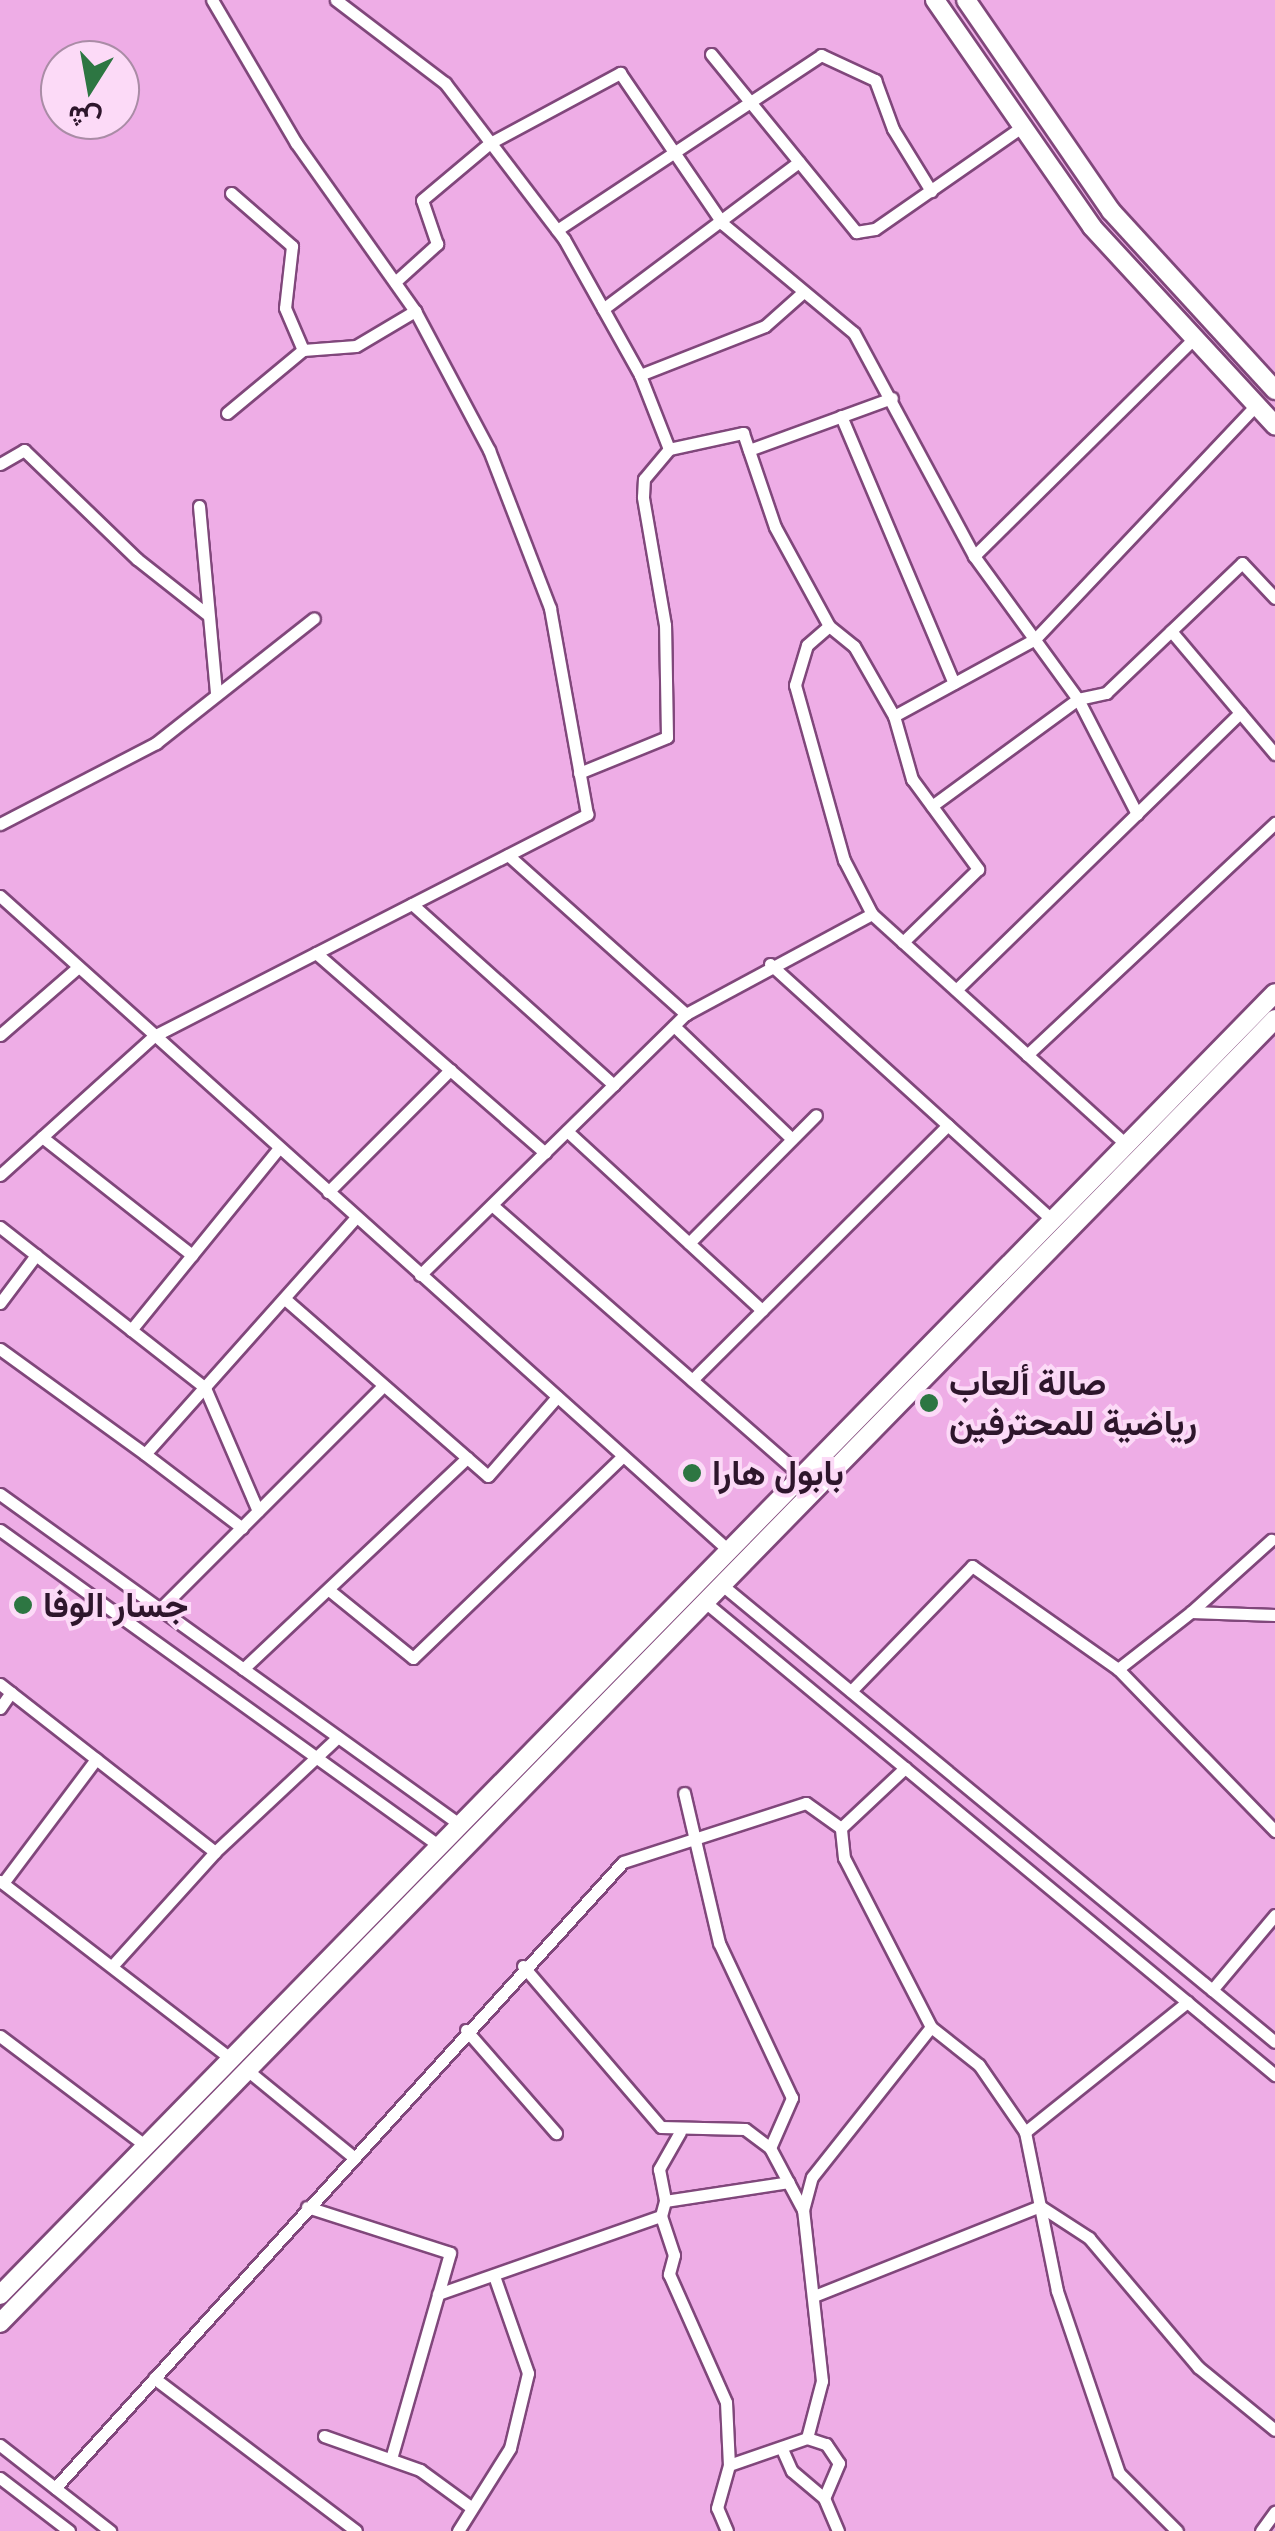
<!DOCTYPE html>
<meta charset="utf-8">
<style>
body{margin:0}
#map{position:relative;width:1275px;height:2531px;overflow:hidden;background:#eeade6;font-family:"Fira Sans",Vazirmatn,sans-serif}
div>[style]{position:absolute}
.roads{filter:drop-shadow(2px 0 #80477b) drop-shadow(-2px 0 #80477b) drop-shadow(0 2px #80477b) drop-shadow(0 -2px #80477b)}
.minor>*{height:11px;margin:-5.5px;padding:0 5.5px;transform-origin:5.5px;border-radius:5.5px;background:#fff}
.secondary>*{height:18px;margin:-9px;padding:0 9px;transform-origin:9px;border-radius:9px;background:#fff}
.dots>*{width:28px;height:28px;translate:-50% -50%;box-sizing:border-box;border:5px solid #fcdaf7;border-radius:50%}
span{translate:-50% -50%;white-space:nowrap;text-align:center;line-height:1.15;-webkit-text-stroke:8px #fcdaf7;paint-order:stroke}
.poi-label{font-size:35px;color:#2e162c;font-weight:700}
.left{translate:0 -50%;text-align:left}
.north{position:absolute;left:40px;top:40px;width:100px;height:100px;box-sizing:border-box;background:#fcdaf7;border:2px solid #aa8ca6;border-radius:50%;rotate:191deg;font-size:28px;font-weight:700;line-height:40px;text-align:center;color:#2e162c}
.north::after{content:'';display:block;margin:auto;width:35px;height:45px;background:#2d7642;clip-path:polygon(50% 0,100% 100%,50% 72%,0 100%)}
</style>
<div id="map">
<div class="roads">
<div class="minor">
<i style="left:336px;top:0;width:137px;rotate:37.3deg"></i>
<i style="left:445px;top:83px;width:196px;rotate:52.7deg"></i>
<i style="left:564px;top:239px;width:156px;rotate:60.8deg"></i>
<i style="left:640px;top:375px;width:79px;rotate:68.6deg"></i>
<i style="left:669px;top:449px;width:76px;rotate:-12.2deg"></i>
<i style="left:743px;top:433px;width:99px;rotate:71.2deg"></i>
<i style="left:775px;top:527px;width:113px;rotate:61.4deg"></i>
<i style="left:829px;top:626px;width:32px;rotate:39deg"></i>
<i style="left:854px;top:646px;width:81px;rotate:60.3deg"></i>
<i style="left:894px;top:716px;width:66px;rotate:74.1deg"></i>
<i style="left:912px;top:779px;width:112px;rotate:53.7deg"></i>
<i style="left:978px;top:869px;width:105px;rotate:135.8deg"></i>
<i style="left:711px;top:54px;width:230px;rotate:50.8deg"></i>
<i style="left:856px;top:232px;width:19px;rotate:-9deg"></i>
<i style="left:875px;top:229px;width:179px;rotate:-34.8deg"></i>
<i style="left:231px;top:193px;width:81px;rotate:41deg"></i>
<i style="left:292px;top:246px;width:62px;rotate:96.4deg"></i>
<i style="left:285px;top:308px;width:46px;rotate:66.8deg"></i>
<i style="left:557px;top:230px;width:317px;rotate:-33.5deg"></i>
<i style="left:821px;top:55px;width:60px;rotate:24.8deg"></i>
<i style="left:875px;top:80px;width:52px;rotate:69.8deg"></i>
<i style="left:893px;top:129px;width:73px;rotate:58.5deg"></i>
<i style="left:395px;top:282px;width:57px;rotate:-42.1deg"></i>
<i style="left:437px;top:244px;width:46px;rotate:-108.8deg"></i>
<i style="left:422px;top:200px;width:89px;rotate:-40deg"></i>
<i style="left:490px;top:143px;width:148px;rotate:-28.3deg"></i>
<i style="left:620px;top:73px;width:183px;rotate:55.7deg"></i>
<i style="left:723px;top:224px;width:170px;rotate:39.8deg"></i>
<i style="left:854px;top:333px;width:253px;rotate:61.7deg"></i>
<i style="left:974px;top:556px;width:177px;rotate:54deg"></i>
<i style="left:1078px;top:699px;width:181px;rotate:143.8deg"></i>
<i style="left:603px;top:309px;width:245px;rotate:-36.9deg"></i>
<i style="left:640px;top:375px;width:134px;rotate:-21.4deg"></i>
<i style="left:765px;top:326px;width:48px;rotate:-41.6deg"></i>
<i style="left:227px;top:413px;width:99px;rotate:-39.7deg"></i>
<i style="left:303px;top:350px;width:53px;rotate:-4.3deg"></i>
<i style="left:356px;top:346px;width:69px;rotate:-30.7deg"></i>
<i style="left:841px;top:416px;width:290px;rotate:67.1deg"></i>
<i style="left:749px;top:450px;width:152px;rotate:-20deg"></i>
<i style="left:0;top:464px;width:28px;rotate:-30deg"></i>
<i style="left:24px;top:450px;width:157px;rotate:44deg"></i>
<i style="left:137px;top:559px;width:90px;rotate:38.3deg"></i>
<i style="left:199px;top:506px;width:189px;rotate:84.8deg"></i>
<i style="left:974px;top:556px;width:310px;rotate:-44.7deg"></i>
<i style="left:829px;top:626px;width:29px;rotate:139deg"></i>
<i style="left:807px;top:645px;width:42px;rotate:106.7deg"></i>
<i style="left:795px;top:685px;width:182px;rotate:74.4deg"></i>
<i style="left:844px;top:860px;width:61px;rotate:62.6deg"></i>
<i style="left:1171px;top:631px;width:161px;rotate:49.8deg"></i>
<i style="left:894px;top:716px;width:161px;rotate:-28.6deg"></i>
<i style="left:1035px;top:639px;width:322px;rotate:-46.6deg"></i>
<i style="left:579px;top:773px;width:95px;rotate:-22.2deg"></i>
<i style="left:667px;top:737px;width:112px;rotate:-91deg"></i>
<i style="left:665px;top:625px;width:130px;rotate:-99.8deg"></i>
<i style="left:643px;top:497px;width:18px;rotate:-87deg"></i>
<i style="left:644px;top:479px;width:39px;rotate:-50deg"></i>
<i style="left:1137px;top:814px;width:129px;rotate:-117.2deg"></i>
<i style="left:1078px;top:699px;width:29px;rotate:-12deg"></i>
<i style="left:1106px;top:693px;width:188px;rotate:-43.7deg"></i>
<i style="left:1242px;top:563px;width:48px;rotate:46.7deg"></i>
<i style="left:0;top:824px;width:176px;rotate:-27.4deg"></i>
<i style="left:156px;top:743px;width:201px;rotate:-38.3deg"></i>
<i style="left:508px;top:855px;width:239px;rotate:41.8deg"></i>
<i style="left:0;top:896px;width:976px;rotate:41.93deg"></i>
<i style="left:412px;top:904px;width:271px;rotate:41.9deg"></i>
<i style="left:316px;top:953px;width:304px;rotate:41.1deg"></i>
<i style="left:770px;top:964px;width:379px;rotate:42.2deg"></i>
<i style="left:956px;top:990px;width:397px;rotate:-44.3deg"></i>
<i style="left:674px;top:1026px;width:163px;rotate:43.8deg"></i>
<i style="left:0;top:1035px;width:101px;rotate:-41deg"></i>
<i style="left:1027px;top:1055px;width:340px;rotate:-43.1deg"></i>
<i style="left:567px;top:1131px;width:265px;rotate:42.6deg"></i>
<i style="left:42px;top:1137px;width:191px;rotate:38.2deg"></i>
<i style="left:0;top:1175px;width:207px;rotate:-42.1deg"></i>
<i style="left:154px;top:1036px;width:487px;rotate:-27.1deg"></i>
<i style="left:587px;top:814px;width:209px;rotate:-100.2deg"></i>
<i style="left:550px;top:608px;width:169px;rotate:-111.1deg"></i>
<i style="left:489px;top:450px;width:157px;rotate:-118deg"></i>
<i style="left:415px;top:311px;width:206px;rotate:-125.3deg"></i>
<i style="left:296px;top:143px;width:166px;rotate:-120.4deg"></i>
<i style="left:328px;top:1192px;width:173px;rotate:-45deg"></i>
<i style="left:492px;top:1205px;width:408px;rotate:41.2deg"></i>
<i style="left:0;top:1227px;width:261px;rotate:38.1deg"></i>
<i style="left:205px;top:1388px;width:134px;rotate:66.7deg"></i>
<i style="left:689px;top:1243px;width:180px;rotate:-45.2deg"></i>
<i style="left:420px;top:1275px;width:373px;rotate:-44.5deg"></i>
<i style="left:686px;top:1014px;width:211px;rotate:-28.3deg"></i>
<i style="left:872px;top:914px;width:343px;rotate:42.2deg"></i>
<i style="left:285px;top:1299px;width:269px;rotate:41.1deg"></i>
<i style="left:488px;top:1476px;width:105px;rotate:-48.9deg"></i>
<i style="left:0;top:1303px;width:60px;rotate:-53.1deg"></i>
<i style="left:131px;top:1330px;width:235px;rotate:-50.9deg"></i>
<i style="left:0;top:1349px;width:179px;rotate:35.9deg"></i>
<i style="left:145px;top:1454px;width:317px;rotate:-48.3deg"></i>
<i style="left:692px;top:1380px;width:361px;rotate:-44.9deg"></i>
<i style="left:145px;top:1454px;width:122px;rotate:37.3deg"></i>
<i style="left:0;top:1494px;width:565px;rotate:35.71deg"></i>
<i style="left:0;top:1530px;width:540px;rotate:35.72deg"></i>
<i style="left:722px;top:1585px;width:717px;rotate:39.57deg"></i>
<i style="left:329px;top:1590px;width:108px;rotate:39deg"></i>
<i style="left:413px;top:1658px;width:291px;rotate:-43.9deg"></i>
<i style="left:705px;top:1602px;width:741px;rotate:39.69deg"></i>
<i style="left:160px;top:1609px;width:315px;rotate:-45deg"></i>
<i style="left:1191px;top:1612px;width:108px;rotate:-42deg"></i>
<i style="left:243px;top:1669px;width:308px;rotate:-43.3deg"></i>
<i style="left:1118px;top:1669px;width:226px;rotate:45.9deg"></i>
<i style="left:0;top:1684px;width:273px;rotate:38deg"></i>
<i style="left:851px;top:1691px;width:174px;rotate:-45.9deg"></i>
<i style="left:972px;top:1566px;width:179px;rotate:35.2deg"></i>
<i style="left:1118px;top:1669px;width:93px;rotate:-38deg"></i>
<i style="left:1191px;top:1612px;width:84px;rotate:2deg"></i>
<i style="left:0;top:1708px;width:19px;rotate:-55deg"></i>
<i style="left:0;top:1881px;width:292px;rotate:37.6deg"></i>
<i style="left:3px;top:1883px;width:155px;rotate:-53.1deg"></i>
<i style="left:113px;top:1965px;width:152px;rotate:-47.9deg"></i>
<i style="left:215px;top:1852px;width:168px;rotate:-43.1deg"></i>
<i style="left:523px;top:1966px;width:212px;rotate:49.4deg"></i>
<i style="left:661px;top:2127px;width:84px;rotate:1.4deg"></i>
<i style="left:745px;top:2129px;width:31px;rotate:37deg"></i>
<i style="left:770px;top:2148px;width:55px;rotate:-66.3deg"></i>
<i style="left:792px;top:2098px;width:171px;rotate:-115.2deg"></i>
<i style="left:719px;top:1943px;width:154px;rotate:-103.1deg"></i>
<i style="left:1212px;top:1990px;width:98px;rotate:-50deg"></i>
<i style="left:931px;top:2027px;width:61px;rotate:38.4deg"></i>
<i style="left:979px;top:2065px;width:81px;rotate:55.5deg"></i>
<i style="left:1025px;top:2132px;width:162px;rotate:78.6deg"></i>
<i style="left:1057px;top:2291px;width:192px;rotate:71.2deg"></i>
<i style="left:1119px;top:2473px;width:82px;rotate:45deg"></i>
<i style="left:466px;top:2030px;width:137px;rotate:48.9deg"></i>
<i style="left:0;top:2036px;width:183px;rotate:37deg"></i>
<i style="left:247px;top:2070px;width:136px;rotate:39.3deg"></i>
<i style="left:680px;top:2132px;width:43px;rotate:119.6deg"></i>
<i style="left:659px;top:2169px;width:33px;rotate:79deg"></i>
<i style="left:665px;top:2201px;width:125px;rotate:-8.7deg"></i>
<i style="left:1025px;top:2132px;width:208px;rotate:-38.7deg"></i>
<i style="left:665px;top:2201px;width:16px;rotate:105deg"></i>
<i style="left:661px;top:2216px;width:41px;rotate:71.6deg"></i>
<i style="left:674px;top:2255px;width:20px;rotate:105deg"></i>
<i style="left:669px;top:2274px;width:140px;rotate:66deg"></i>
<i style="left:726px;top:2402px;width:63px;rotate:87.3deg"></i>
<i style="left:307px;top:2207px;width:150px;rotate:17.8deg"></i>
<i style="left:450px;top:2253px;width:214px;rotate:106deg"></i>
<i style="left:803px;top:2210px;width:34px;rotate:-75deg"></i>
<i style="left:812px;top:2177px;width:191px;rotate:-51.6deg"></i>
<i style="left:931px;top:2027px;width:190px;rotate:-117.2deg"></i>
<i style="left:844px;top:1858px;width:30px;rotate:-96deg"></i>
<i style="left:438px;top:2294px;width:236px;rotate:-19.3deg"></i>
<i style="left:814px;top:2296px;width:243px;rotate:-21.7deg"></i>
<i style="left:1040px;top:2206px;width:59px;rotate:33.1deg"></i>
<i style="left:1089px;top:2238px;width:169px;rotate:49.8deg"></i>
<i style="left:1198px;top:2367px;width:99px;rotate:39.3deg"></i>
<i style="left:154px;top:2378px;width:253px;rotate:37.1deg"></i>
<i style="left:324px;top:2436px;width:102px;rotate:19.5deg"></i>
<i style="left:420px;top:2470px;width:64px;rotate:36.2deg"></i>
<i style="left:807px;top:2438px;width:20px;rotate:18deg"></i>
<i style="left:826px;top:2444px;width:23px;rotate:56deg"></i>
<i style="left:839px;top:2463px;width:38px;rotate:113deg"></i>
<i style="left:0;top:2445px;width:140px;rotate:38deg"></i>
<i style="left:782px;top:2449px;width:24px;rotate:66deg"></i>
<i style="left:792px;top:2471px;width:42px;rotate:40.2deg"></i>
<i style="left:824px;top:2498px;width:36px;rotate:67deg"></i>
<i style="left:0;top:2478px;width:87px;rotate:37.5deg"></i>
<i style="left:55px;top:2488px;width:845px;rotate:-47.78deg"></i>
<i style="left:623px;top:1862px;width:192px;rotate:-17.9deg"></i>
<i style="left:806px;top:1803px;width:43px;rotate:35.5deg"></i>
<i style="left:841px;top:1828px;width:88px;rotate:-43.2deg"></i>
<i style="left:458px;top:2531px;width:98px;rotate:-57.9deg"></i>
<i style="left:510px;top:2448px;width:77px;rotate:-76.5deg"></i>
<i style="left:528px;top:2373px;width:103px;rotate:-109.3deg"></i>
<i style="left:727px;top:2531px;width:25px;rotate:-113deg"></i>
<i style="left:717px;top:2508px;width:45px;rotate:-74.4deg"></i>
<i style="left:729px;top:2465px;width:83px;rotate:-19.1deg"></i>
<i style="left:807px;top:2438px;width:59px;rotate:-75.3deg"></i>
<i style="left:822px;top:2381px;width:172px;rotate:-96.3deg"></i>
<i style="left:803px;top:2210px;width:70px;rotate:-118deg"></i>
<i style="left:1261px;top:2531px;width:24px;rotate:-54deg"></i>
</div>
<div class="secondary">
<i style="left:935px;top:0;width:276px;rotate:55.3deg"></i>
<i style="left:1092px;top:227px;width:270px;rotate:47.3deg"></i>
<i style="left:966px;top:0;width:256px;rotate:55.5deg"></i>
<i style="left:1111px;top:211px;width:243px;rotate:47.5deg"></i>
<i style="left:0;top:2295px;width:1822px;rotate:-45.6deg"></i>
<i style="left:0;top:2323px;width:1824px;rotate:-45.64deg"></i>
</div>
</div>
<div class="dots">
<i style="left:929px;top:1403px;background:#2d7642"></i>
<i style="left:692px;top:1473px;background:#2d7642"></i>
<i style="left:23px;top:1605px;background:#2d7642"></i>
</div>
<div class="poi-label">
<span class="left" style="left:949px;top:1403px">صالة ألعاب<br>رياضية للمحترفين</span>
<span class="left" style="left:712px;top:1473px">بابول هارا</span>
<span class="left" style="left:43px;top:1605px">جسار الوفا</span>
</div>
<div class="north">ش</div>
</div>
